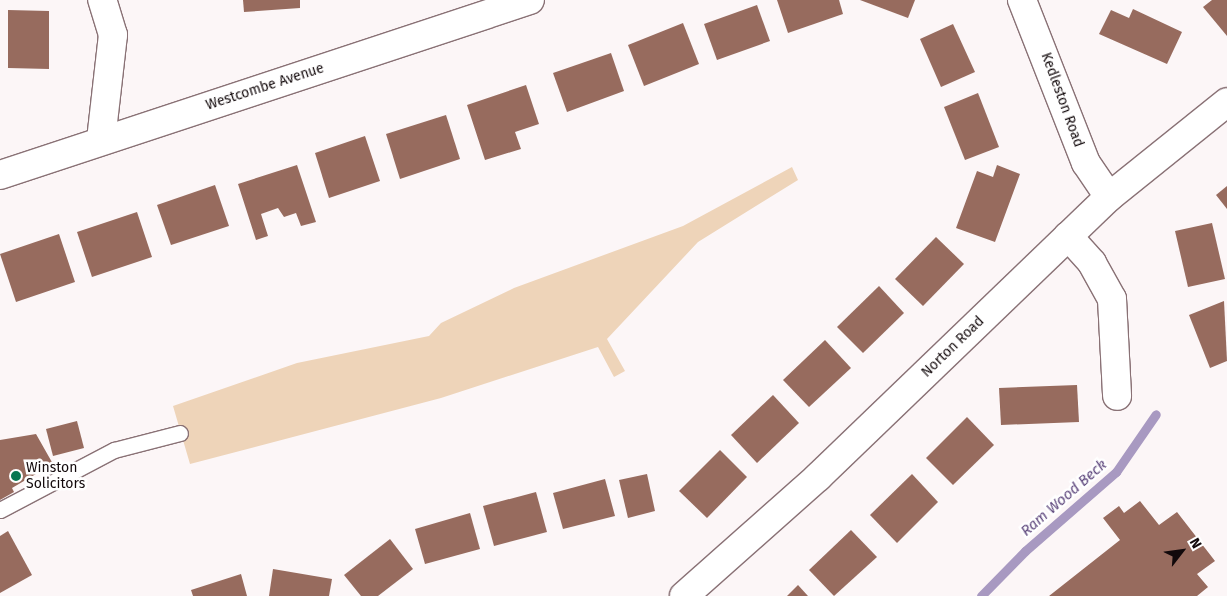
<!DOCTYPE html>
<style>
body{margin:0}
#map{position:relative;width:1227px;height:596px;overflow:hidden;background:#fcf6f7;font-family:"Fira Sans",sans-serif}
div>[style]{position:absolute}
.green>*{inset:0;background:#eed4b9}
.stream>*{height:9px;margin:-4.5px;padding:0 4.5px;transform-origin:4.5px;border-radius:4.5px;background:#a899c1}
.building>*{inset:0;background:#976b5e}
.roads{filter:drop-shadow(1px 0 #897175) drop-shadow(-1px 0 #897175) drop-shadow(0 1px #897175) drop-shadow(0 -1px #897175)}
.lane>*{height:15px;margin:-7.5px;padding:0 7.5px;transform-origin:7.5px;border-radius:7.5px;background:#fff}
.street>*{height:28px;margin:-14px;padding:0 14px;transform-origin:14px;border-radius:14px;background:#fff}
.dots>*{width:14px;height:14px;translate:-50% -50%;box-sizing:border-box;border:2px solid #fff;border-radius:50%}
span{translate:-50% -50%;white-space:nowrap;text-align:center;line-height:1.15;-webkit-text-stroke:5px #fff;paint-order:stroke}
.street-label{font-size:14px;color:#12090b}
.poi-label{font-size:14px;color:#12090b}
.left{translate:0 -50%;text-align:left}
.water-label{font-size:15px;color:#5d467c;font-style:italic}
.north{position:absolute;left:1157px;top:526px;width:50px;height:50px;-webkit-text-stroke:4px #fff;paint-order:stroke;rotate:60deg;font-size:14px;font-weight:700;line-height:20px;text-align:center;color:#12090b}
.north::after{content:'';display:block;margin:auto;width:18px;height:22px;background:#12090b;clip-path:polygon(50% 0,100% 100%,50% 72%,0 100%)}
</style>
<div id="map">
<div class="green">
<i style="clip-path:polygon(792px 167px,798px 180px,698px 242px,607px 339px,625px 371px,614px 377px,598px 347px,441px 398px,190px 464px,173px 406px,297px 363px,429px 336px,441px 323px,514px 288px,683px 226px)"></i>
</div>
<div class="stream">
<i style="left:981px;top:596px;width:63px;rotate:-45.6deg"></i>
<i style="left:1025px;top:551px;width:121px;rotate:-41deg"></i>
<i style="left:1116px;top:472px;width:70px;rotate:-55.4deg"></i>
</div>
<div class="building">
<i style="clip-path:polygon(243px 0,300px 0,300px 8px,244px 12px)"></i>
<i style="clip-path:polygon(777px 0,839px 0,843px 14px,788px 33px)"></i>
<i style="clip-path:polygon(860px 0,915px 0,908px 18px)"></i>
<i style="clip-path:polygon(1212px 0,1227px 0,1227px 36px,1203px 7px)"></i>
<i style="clip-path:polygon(757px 5px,770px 41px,717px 60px,704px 24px)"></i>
<i style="clip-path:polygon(1133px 9px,1182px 32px,1167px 64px,1099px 34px,1111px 10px,1129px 18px)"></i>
<i style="clip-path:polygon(8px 10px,49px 11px,49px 69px,8px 68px)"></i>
<i style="clip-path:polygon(683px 23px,699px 64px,644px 86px,628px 45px)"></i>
<i style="clip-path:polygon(953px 24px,975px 72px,941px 87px,920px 39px)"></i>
<i style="clip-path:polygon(611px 53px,624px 91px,567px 112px,553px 73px)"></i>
<i style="clip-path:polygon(526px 85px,539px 124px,515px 132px,521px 149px,485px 160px,467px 105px)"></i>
<i style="clip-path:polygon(978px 93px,999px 147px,965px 160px,944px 107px)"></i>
<i style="clip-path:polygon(446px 115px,460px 159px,400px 179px,386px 134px)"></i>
<i style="clip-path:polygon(365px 136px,380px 181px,329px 198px,315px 153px)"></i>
<i style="clip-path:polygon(297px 165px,316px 222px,301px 226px,296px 213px,284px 217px,278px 208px,261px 214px,268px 236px,256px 240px,238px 184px)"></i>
<i style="clip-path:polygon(997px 165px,1020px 174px,995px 242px,956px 228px,977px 171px,993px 177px)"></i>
<i style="clip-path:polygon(215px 185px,229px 226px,171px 245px,157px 205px)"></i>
<i style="clip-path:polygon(1227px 186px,1227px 209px,1216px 195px)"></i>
<i style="clip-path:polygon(137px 212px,152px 257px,92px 277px,77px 232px)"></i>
<i style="clip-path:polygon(1212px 223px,1225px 279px,1188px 287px,1175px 231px)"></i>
<i style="clip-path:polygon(59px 234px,75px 282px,16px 302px,0 254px)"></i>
<i style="clip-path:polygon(936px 237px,964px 264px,923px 306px,895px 279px)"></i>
<i style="clip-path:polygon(879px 286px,904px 313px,863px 353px,837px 327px)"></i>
<i style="clip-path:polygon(1224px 301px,1227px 361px,1210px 368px,1189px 315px)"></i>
<i style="clip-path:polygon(825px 340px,851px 368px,809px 407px,783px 380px)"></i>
<i style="clip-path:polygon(1077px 385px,1079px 422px,1001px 425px,999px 388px)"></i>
<i style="clip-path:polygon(773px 395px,799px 423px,757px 463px,731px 435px)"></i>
<i style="clip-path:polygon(967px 417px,994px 445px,953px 485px,926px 458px)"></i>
<i style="clip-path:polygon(77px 421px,84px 448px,53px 456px,46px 429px)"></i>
<i style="clip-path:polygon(36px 434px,53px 464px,12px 488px,14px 492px,0 500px,0 440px)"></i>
<i style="clip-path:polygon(720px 450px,747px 477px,707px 518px,679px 491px)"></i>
<i style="clip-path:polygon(647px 474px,655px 511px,628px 518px,619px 480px)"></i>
<i style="clip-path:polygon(912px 474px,938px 502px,897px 543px,870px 515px)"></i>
<i style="clip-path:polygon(605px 479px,615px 516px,563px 529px,553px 493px)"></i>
<i style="clip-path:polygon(536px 492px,547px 532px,494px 546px,483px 506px)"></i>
<i style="clip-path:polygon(1140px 501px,1159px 525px,1177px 512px,1215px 561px,1197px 574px,1208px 587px,1197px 596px,1049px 596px,1120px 540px,1103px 518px,1119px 506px,1124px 513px)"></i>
<i style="clip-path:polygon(470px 513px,480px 549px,425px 564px,415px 529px)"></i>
<i style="clip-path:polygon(851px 530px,877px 557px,834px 596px,809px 570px)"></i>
<i style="clip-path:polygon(8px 531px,32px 575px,0 593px,0 536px)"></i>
<i style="clip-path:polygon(390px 539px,413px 569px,378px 596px,361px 596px,344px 575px)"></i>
<i style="clip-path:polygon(273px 569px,332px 579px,329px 596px,269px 596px)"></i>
<i style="clip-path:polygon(241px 574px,247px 596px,193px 596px,191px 590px)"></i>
<i style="clip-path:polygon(798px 585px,808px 596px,787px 596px)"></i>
</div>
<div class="roads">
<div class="lane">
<i style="left:0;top:510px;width:129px;rotate:-27.8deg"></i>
<i style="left:114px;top:450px;width:68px;rotate:-14.4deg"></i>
</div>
<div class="street">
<i style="left:1022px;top:0;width:175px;rotate:68.6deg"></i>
<i style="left:1086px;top:163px;width:41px;rotate:55.9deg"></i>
<i style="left:101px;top:140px;width:106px;rotate:-83.5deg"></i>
<i style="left:113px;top:35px;width:37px;rotate:-107deg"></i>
<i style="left:0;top:175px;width:558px;rotate:-18.27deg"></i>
<i style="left:1068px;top:236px;width:36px;rotate:48deg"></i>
<i style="left:1092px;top:263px;width:41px;rotate:60.9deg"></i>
<i style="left:1112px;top:299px;width:97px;rotate:87deg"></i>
<i style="left:684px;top:596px;width:179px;rotate:-41.6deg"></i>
<i style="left:818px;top:477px;width:404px;rotate:-43.9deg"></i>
<i style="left:1109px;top:197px;width:151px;rotate:-38.8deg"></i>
</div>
</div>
<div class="dots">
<i style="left:16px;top:476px;background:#087751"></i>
</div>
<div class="street-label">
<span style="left:265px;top:87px;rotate:-18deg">Westcombe Avenue</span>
<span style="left:1062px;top:100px;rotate:70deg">Kedleston Road</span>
<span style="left:953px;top:347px;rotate:-44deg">Norton Road</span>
</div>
<div class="poi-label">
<span class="left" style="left:26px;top:476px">Winston<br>Solicitors</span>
</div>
<div class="water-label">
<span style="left:1064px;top:498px;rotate:-41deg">Ram Wood Beck</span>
</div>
<div class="north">N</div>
</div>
